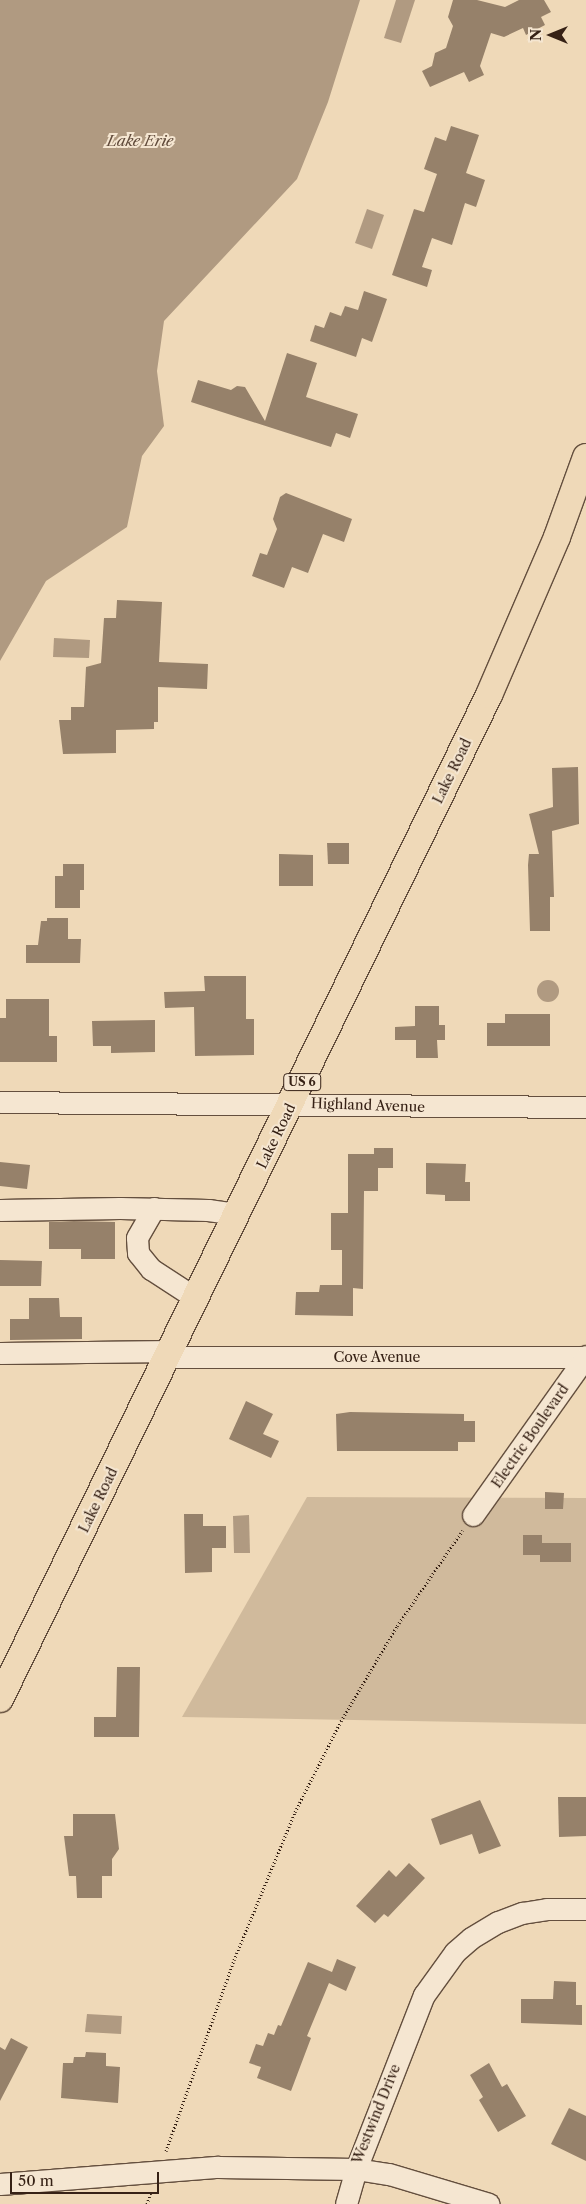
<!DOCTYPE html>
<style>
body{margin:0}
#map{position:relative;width:586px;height:2204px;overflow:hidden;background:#efd9b8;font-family:"Libre Caslon Text",serif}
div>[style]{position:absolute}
.green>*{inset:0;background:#d0ba9c}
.water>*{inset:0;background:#b09a81}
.round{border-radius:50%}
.building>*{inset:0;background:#96816a}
.path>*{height:3px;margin-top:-1.5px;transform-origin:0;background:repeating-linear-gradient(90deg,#362115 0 1px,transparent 0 3.5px)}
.roads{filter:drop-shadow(1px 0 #644f3e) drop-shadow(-1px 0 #644f3e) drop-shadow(0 1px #644f3e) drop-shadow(0 -1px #644f3e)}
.minor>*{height:21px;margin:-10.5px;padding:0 10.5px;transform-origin:10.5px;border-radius:10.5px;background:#f5e6d1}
.major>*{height:26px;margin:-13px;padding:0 13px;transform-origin:13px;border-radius:13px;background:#efd9b8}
span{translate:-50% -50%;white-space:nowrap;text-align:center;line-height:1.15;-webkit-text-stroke:4px #f5e6d1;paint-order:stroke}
.shield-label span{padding:1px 4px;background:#f5e6d1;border:1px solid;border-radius:4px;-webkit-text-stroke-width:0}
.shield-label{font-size:12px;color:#362115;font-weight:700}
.street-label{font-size:14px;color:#362115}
.water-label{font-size:15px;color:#614b3b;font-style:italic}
.north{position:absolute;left:526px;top:10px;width:50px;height:50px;-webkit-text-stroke:4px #f5e6d1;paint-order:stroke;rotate:270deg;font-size:14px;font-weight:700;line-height:20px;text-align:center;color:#362115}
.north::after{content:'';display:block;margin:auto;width:18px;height:22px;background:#362115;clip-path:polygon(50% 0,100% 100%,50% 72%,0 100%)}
.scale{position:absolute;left:10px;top:2172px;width:149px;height:22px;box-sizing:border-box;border:2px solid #362115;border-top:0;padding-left:6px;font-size:15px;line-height:18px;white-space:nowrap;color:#362115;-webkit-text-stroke:4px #f5e6d1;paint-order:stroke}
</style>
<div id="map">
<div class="green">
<i style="clip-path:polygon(307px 1497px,586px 1498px,586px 1724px,182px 1717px)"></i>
</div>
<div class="water">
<i style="clip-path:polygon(0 0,360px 0,328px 102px,297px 179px,164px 321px,157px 371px,164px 426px,142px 456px,127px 527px,46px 581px,0 661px)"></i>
<i style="clip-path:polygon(396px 0,415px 0,401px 43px,384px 38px)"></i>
<i style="clip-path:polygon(367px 209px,384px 215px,372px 249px,355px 243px)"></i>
<i style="clip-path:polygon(54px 638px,90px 640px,89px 658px,53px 657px)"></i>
<i class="round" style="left:537px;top:980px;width:22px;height:22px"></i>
<i style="clip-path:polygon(249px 1515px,250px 1553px,234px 1553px,233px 1516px)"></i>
<i style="clip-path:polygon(87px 2014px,122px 2016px,121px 2034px,85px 2032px)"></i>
</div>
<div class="building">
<i style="clip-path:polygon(453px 0,477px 0,505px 7px,519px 0,544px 0,551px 12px,541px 17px,545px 25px,526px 35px,523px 28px,504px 37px,491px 33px,480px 66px,484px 75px,469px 82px,464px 72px,430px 87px,422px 71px,432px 66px,435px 53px,446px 48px,453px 26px,448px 17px)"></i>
<i style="clip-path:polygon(451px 126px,479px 135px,466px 173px,485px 180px,476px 207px,465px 203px,452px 245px,432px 238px,422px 267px,432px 270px,427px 287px,392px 275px,414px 209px,424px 212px,437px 174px,424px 169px,435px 137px,446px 141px)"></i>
<i style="clip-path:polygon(364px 291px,387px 299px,372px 342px,362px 338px,356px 357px,310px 341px,315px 325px,324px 328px,330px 312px,341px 316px,345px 306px,358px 310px)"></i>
<i style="clip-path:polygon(287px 353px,317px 363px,306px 397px,358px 414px,350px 438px,336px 433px,331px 447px,191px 402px,198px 380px,231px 390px,237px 386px,245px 387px,265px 421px)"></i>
<i style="clip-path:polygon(286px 493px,352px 519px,344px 542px,323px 534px,308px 573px,292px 567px,284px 588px,252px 576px,260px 553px,267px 555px,277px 529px,273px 519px,280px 497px)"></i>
<i style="clip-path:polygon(117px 600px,162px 602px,159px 662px,208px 664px,207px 689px,158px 687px,158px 722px,154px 722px,154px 729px,116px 730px,116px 753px,63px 754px,59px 720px,71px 720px,71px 707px,84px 707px,86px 667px,101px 663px,104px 618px,116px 618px)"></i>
<i style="clip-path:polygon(578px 767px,579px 824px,552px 831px,554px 897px,550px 897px,550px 931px,530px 931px,528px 865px,529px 854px,539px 854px,529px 814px,553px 807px,552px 768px)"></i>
<i style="clip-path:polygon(327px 843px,349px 843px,349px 864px,328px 864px)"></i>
<i style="clip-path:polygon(279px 854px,313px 855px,313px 886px,279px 886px)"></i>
<i style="clip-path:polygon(63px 864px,84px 864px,84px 890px,80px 890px,80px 908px,55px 908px,55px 876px,63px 876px)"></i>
<i style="clip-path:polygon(47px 918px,68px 918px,68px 939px,81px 939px,80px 963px,26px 963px,26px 945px,38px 945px,41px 921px,47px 921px)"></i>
<i style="clip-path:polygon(204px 976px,246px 976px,246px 1019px,254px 1019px,254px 1055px,195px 1056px,194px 1007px,165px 1008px,164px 992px,205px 991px)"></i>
<i style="clip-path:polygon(6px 999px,49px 999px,49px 1036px,57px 1036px,57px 1062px,0 1062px,0 1018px,6px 1018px)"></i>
<i style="clip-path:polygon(415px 1006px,439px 1006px,439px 1025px,445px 1025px,445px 1040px,437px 1040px,438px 1058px,416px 1058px,416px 1040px,395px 1040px,395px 1027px,415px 1026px)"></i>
<i style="clip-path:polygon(505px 1014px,550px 1014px,550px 1046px,487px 1046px,487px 1023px,505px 1023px)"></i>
<i style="clip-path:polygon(155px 1020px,155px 1052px,111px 1053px,111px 1046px,93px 1046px,92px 1021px)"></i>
<i style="clip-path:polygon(374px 1148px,393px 1148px,393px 1168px,378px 1168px,378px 1191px,364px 1191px,363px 1289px,353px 1288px,353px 1316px,295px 1315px,296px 1292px,319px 1292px,320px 1285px,342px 1285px,342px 1250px,331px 1250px,331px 1213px,348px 1213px,348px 1154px,374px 1154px)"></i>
<i style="clip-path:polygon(0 1162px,30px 1165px,27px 1189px,0 1186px)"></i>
<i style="clip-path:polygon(426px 1163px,466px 1164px,465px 1182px,470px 1182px,470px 1201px,445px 1201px,445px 1195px,426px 1194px)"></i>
<i style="clip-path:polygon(74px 1221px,115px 1222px,115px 1259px,81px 1259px,81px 1249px,49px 1249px,49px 1222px)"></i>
<i style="clip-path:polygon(0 1260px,42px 1261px,41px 1286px,0 1286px)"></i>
<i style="clip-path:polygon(29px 1298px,59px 1298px,60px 1317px,82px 1317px,82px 1339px,10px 1340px,10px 1319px,29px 1319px)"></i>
<i style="clip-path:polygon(246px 1401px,273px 1414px,263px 1434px,279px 1441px,271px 1458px,229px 1439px)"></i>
<i style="clip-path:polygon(350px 1412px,464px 1414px,464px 1421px,475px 1421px,475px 1442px,458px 1442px,458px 1451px,337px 1451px,336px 1414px)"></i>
<i style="clip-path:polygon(545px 1492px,564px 1493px,563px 1509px,545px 1509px)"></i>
<i style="clip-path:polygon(184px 1514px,203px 1514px,203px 1526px,226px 1526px,226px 1548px,212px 1548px,212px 1572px,185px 1573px)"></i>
<i style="clip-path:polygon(523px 1535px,542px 1535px,542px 1543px,571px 1543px,571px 1562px,540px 1562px,540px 1555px,523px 1555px)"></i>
<i style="clip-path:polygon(117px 1667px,140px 1667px,139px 1737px,94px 1737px,94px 1717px,116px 1717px)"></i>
<i style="clip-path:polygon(558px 1797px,586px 1797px,586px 1836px,559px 1837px)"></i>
<i style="clip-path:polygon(480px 1800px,501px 1846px,479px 1854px,472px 1834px,440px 1845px,431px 1819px)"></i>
<i style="clip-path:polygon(73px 1814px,115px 1814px,119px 1849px,112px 1859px,112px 1876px,102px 1876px,102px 1898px,77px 1898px,76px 1876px,69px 1876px,64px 1836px,73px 1836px)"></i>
<i style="clip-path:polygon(409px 1863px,425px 1878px,388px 1917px,384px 1914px,375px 1923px,356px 1906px,389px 1870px,396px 1877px)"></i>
<i style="clip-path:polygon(337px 1959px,356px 1967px,346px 1991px,329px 1983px,307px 2036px,311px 2038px,291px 2091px,257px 2078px,261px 2067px,249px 2063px,256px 2044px,263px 2046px,268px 2033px,274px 2035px,278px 2025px,281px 2026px,308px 1962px,332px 1972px)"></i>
<i style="clip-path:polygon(554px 1981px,576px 1982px,576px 2005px,582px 2005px,582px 2025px,521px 2023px,521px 1999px,553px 1999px)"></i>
<i style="clip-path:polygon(11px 2038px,28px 2047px,0 2101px,0 2047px,5px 2050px)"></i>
<i style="clip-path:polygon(86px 2052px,106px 2053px,106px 2066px,120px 2067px,118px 2103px,61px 2098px,63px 2063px,73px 2063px,74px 2057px,85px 2057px)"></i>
<i style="clip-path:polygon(489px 2063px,502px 2087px,507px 2084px,526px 2116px,498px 2132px,479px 2100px,483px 2097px,470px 2075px)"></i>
<i style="clip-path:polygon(569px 2108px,586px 2116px,586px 2161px,551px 2144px)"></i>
</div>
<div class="path">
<i style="left:166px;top:2151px;width:203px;rotate:-70.4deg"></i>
<i style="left:234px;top:1960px;width:160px;rotate:-67.6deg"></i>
<i style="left:295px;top:1812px;width:102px;rotate:-63.2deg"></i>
<i style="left:341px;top:1721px;width:110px;rotate:-59.5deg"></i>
<i style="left:397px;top:1626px;width:116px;rotate:-55.5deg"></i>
<i style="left:147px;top:2204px;width:13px;rotate:-72deg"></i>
</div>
<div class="roads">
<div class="minor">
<i style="left:0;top:1102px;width:586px;rotate:0.49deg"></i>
<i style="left:154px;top:1208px;width:34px;rotate:120deg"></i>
<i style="left:137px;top:1238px;width:15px;rotate:86deg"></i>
<i style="left:138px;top:1253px;width:21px;rotate:51deg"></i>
<i style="left:151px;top:1269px;width:55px;rotate:33.1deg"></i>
<i style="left:0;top:1210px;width:120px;rotate:-1deg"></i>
<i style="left:120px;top:1208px;width:88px;rotate:1.3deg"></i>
<i style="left:208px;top:1210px;width:30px;rotate:8deg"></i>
<i style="left:0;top:1353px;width:172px;rotate:-0.7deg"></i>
<i style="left:169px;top:1357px;width:417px"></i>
<i style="left:473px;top:1515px;width:195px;rotate:-54.6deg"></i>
<i style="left:0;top:2184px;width:219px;rotate:-4.5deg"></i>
<i style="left:218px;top:2167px;width:138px;rotate:0.8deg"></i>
<i style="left:356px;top:2169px;width:187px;rotate:-68.7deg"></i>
<i style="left:424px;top:1995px;width:53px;rotate:-54.2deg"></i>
<i style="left:455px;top:1952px;width:21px;rotate:-41deg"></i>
<i style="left:471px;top:1938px;width:31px;rotate:-31deg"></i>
<i style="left:498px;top:1922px;width:26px;rotate:-21deg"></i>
<i style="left:522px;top:1913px;width:25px;rotate:-9deg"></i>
<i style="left:547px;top:1909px;width:39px"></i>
<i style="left:346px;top:2204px;width:36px;rotate:-74deg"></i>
<i style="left:356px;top:2169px;width:33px;rotate:9deg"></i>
<i style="left:389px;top:2174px;width:104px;rotate:16.7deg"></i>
</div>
<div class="major">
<i style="left:0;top:1699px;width:1117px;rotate:-64.03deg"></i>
<i style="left:489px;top:695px;width:172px;rotate:-66.7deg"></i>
<i style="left:557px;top:537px;width:85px;rotate:-70.1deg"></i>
</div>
</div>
<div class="shield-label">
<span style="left:302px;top:1082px">US 6</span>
</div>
<div class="street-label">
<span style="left:452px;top:771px;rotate:-64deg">Lake Road</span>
<span style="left:368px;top:1105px;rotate:2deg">Highland Avenue</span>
<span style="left:276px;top:1136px;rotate:-64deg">Lake Road</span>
<span style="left:377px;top:1357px">Cove Avenue</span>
<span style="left:530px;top:1436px;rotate:-55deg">Electric Boulevard</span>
<span style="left:98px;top:1500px;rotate:-64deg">Lake Road</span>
<span style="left:376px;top:2114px;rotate:-68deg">Westwind Drive</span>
</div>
<div class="water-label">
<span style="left:140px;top:141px">Lake Erie</span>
</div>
<div class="north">N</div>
<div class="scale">50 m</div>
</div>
